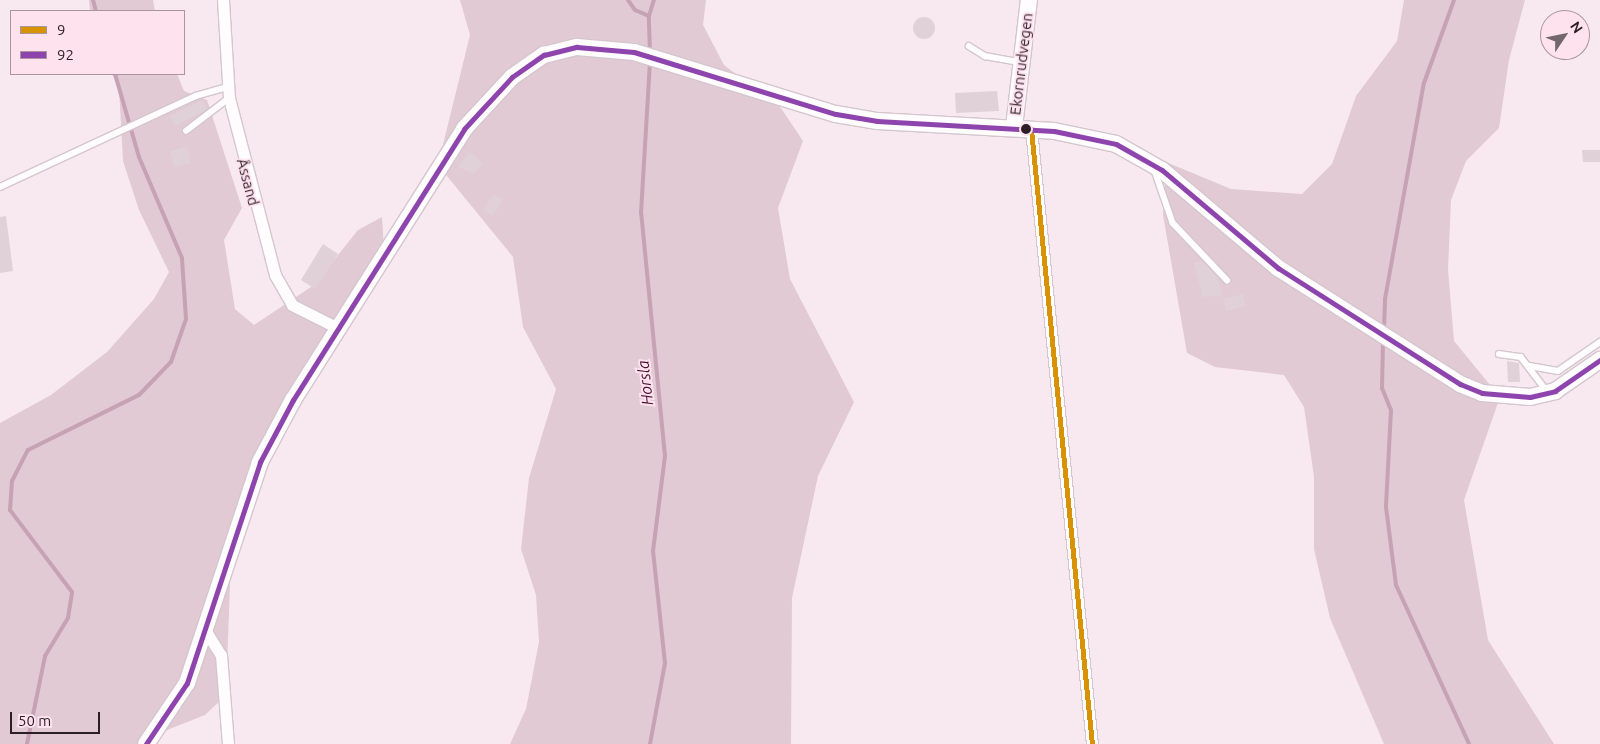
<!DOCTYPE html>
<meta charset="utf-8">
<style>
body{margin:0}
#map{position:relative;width:1600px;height:744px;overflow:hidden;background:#f8e9f0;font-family:Ubuntu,sans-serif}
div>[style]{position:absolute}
.green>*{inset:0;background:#e1cad4}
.stream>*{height:4px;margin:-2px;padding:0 2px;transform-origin:2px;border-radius:2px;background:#c6a2b3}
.building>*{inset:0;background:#e0d0d8}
.round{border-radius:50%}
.roads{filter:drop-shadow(1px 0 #d4c6cd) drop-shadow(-1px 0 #d4c6cd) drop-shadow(0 1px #d4c6cd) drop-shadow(0 -1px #d4c6cd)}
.service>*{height:5.5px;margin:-2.75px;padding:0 2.75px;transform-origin:2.75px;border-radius:2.75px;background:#fefcfd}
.minor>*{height:11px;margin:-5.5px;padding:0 5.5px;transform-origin:5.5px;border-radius:5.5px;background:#fefcfd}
.secondary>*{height:16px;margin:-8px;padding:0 8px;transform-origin:8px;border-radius:8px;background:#fefcfd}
.bus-1>*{height:5px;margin:-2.5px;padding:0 2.5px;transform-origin:2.5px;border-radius:2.5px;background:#d89206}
.bus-2>*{height:5px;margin:-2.5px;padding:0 2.5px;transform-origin:2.5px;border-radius:2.5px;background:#8e44ad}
.dots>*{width:14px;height:14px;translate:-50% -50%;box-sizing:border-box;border:2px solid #fee3ef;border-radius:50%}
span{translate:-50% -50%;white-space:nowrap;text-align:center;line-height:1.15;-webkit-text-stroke:4px #fee3ef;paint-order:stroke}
.street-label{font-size:15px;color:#2b1f25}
.water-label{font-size:16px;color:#480f31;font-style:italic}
.legend{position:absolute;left:10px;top:10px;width:175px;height:65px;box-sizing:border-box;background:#fee3ef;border:1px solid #aa959e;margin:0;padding:6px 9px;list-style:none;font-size:15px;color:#2b1f25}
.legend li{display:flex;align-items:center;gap:10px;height:25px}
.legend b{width:25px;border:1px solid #aa959e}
.north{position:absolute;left:1540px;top:10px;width:50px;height:50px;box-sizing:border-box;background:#fee3ef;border:1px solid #aa959e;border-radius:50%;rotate:56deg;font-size:14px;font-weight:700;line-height:20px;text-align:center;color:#2b1f25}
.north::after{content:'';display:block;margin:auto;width:18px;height:22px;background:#73666c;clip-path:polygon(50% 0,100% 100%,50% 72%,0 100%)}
.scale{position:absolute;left:10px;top:712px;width:90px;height:22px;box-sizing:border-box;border:2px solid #2b1f25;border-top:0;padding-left:6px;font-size:15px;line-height:18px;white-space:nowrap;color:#2b1f25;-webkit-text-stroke:4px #fee3ef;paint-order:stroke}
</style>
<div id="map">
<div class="green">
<i style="clip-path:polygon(89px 0,153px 0,155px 11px,90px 11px)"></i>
<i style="clip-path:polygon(460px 0,706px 0,703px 25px,724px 65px,781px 108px,803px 141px,778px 208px,790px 279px,854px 402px,818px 476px,792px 598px,791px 744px,510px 744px,526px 709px,539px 642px,536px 595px,521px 549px,529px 478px,556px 389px,523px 327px,513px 257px,438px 165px,470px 35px)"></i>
<i style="clip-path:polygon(1404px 0,1525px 0,1509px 60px,1499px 128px,1466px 161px,1451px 200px,1448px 270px,1454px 341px,1500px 397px,1464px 500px,1488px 640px,1554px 744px,1384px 744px,1330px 618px,1314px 549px,1314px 477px,1304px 407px,1284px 375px,1215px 367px,1187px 353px,1163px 215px,1166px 162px,1231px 189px,1302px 194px,1332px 164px,1356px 96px,1397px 41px)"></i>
<i style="clip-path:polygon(112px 74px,177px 74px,184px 91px,207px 100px,242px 208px,224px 240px,235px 309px,254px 325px,314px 285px,358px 230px,382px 217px,384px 248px,275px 423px,231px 557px,226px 695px,205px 715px,157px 734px,147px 744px,0 744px,0 423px,51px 395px,107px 352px,154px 299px,169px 272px,139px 210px,123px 161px,119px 89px)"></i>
</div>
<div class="stream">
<i style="left:93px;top:0;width:11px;rotate:75deg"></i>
<i style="left:628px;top:0;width:12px;rotate:55deg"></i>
<i style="left:635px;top:10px;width:15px;rotate:23deg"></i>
<i style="left:650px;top:52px;width:36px;rotate:-92deg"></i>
<i style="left:649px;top:16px;width:17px;rotate:-73deg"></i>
<i style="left:1384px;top:329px;width:30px;rotate:-88deg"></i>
<i style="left:1385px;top:299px;width:219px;rotate:-79.8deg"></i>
<i style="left:1424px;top:83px;width:88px;rotate:-70.1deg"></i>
<i style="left:1383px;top:341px;width:47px;rotate:91.2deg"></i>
<i style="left:1382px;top:388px;width:24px;rotate:68deg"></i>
<i style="left:1391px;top:410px;width:97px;rotate:93deg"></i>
<i style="left:1386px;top:507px;width:79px;rotate:82.7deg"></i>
<i style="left:1396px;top:585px;width:175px;rotate:65.3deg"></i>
<i style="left:27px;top:744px;width:90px;rotate:-78.4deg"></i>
<i style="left:45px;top:656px;width:44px;rotate:-58.8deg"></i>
<i style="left:68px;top:618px;width:26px;rotate:-81deg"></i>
<i style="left:72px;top:592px;width:103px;rotate:-127.1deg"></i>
<i style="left:10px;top:510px;width:29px;rotate:-86deg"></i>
<i style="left:12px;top:481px;width:35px;rotate:-63deg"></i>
<i style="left:28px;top:450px;width:124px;rotate:-26.4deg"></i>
<i style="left:139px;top:395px;width:46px;rotate:-45.9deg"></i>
<i style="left:171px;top:362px;width:46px;rotate:-70.8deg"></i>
<i style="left:186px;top:319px;width:61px;rotate:-93.8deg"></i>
<i style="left:182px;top:258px;width:110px;rotate:-113.1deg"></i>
<i style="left:139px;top:157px;width:86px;rotate:-106.1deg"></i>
<i style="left:650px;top:744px;width:82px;rotate:-79.5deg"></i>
<i style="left:665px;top:663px;width:113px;rotate:-96.1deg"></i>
<i style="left:653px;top:551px;width:96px;rotate:-82.8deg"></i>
<i style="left:665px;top:456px;width:244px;rotate:-95.6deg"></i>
<i style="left:641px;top:213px;width:152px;rotate:-86.6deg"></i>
</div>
<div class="building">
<i class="round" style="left:913px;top:17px;width:22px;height:22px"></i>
<i style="clip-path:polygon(997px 91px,999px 111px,956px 113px,955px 93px)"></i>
<i style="clip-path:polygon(202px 100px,207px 109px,175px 126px,170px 116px)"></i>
<i style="clip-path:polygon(187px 147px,191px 163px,174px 167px,170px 151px)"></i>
<i style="clip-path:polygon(1582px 150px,1600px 150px,1600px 162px,1583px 162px)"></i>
<i style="clip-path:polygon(470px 152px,483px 163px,474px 174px,458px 167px)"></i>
<i style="clip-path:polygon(494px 194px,503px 200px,492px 216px,483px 210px)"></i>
<i style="clip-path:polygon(6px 216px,13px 271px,0 273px,0 217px)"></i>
<i style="clip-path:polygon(323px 244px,338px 254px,315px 289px,301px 280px)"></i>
<i style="clip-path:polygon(1202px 261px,1218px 277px,1222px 296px,1203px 297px,1194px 263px)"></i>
<i style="clip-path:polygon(1243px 294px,1246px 306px,1226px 311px,1223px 299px)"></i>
<i style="clip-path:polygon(1507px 361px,1519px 363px,1520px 382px,1508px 382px)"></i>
</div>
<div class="roads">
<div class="service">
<i style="left:969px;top:46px;width:19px;rotate:32deg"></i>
<i style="left:985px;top:56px;width:36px;rotate:10deg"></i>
<i style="left:186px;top:131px;width:54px;rotate:-37.5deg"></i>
<i style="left:1154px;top:168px;width:58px;rotate:70.9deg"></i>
<i style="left:1173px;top:223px;width:79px;rotate:46.5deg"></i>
<i style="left:0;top:187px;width:216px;rotate:-24.9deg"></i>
<i style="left:196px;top:96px;width:33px;rotate:-16deg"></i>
<i style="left:1499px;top:354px;width:22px;rotate:8deg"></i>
<i style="left:1521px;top:357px;width:43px;rotate:52.6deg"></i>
<i style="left:1530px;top:366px;width:28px;rotate:10deg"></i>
<i style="left:1558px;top:371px;width:51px;rotate:-34.6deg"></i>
</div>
<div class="minor">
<i style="left:223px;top:0;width:98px;rotate:86.5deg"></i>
<i style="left:229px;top:98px;width:183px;rotate:75.4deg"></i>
<i style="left:275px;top:275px;width:34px;rotate:60deg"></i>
<i style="left:292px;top:305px;width:51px;rotate:26.6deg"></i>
<i style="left:1031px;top:129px;width:618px;rotate:84.34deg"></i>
<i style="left:207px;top:633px;width:26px;rotate:58deg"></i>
<i style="left:221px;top:655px;width:89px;rotate:85.5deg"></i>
</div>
<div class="secondary">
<i style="left:1014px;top:127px;width:128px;rotate:-83.3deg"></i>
<i style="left:146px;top:744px;width:73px;rotate:-56.1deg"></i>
<i style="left:187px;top:683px;width:233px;rotate:-71.7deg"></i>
<i style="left:260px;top:462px;width:70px;rotate:-62deg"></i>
<i style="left:293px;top:400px;width:320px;rotate:-57.7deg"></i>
<i style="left:464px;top:129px;width:71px;rotate:-47.3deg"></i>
<i style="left:512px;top:77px;width:39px;rotate:-35deg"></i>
<i style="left:544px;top:55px;width:34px;rotate:-14deg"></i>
<i style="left:577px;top:47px;width:57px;rotate:5deg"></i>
<i style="left:634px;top:52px;width:211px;rotate:17.1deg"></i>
<i style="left:836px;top:114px;width:42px;rotate:9.7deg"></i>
<i style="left:877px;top:121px;width:177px;rotate:3.2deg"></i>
<i style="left:1054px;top:131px;width:63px;rotate:11.8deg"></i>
<i style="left:1116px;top:144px;width:53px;rotate:29.5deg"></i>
<i style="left:1162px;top:170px;width:152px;rotate:40.2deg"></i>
<i style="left:1278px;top:268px;width:216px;rotate:32.5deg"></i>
<i style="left:1460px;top:384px;width:24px;rotate:22deg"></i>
<i style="left:1482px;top:393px;width:48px;rotate:4.8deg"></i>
<i style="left:1530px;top:397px;width:26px;rotate:-13deg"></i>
<i style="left:1555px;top:391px;width:55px;rotate:-34.6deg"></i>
</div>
</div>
<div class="bus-1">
<i style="left:1031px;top:129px;width:618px;rotate:84.34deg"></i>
</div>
<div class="bus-2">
<i style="left:146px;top:744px;width:73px;rotate:-56.1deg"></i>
<i style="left:187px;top:683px;width:233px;rotate:-71.7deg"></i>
<i style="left:260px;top:462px;width:70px;rotate:-62deg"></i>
<i style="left:293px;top:400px;width:320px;rotate:-57.7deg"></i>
<i style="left:464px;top:129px;width:71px;rotate:-47.3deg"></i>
<i style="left:512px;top:77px;width:39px;rotate:-35deg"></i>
<i style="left:544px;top:55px;width:34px;rotate:-14deg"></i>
<i style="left:577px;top:47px;width:57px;rotate:5deg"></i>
<i style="left:634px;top:52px;width:211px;rotate:17.1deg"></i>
<i style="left:836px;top:114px;width:42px;rotate:9.7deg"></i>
<i style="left:877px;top:121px;width:177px;rotate:3.2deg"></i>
<i style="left:1054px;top:131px;width:63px;rotate:11.8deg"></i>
<i style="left:1116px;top:144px;width:53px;rotate:29.5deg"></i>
<i style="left:1162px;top:170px;width:152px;rotate:40.2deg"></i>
<i style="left:1278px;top:268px;width:216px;rotate:32.5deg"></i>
<i style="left:1460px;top:384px;width:24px;rotate:22deg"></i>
<i style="left:1482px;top:393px;width:48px;rotate:4.8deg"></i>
<i style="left:1530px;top:397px;width:26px;rotate:-13deg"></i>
<i style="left:1555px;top:391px;width:55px;rotate:-34.6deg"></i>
</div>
<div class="dots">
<i style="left:1026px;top:129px;background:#2b1f25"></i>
</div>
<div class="street-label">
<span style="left:1021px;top:64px;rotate:-83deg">Ekornrudvegen</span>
<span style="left:248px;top:182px;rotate:75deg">Åssand</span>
</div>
<div class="water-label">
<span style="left:645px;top:383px;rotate:-96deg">Horsla</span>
</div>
<ul class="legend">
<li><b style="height:6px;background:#d89206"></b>9</li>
<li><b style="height:6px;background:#8e44ad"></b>92</li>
</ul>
<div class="north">N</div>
<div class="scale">50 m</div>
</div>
